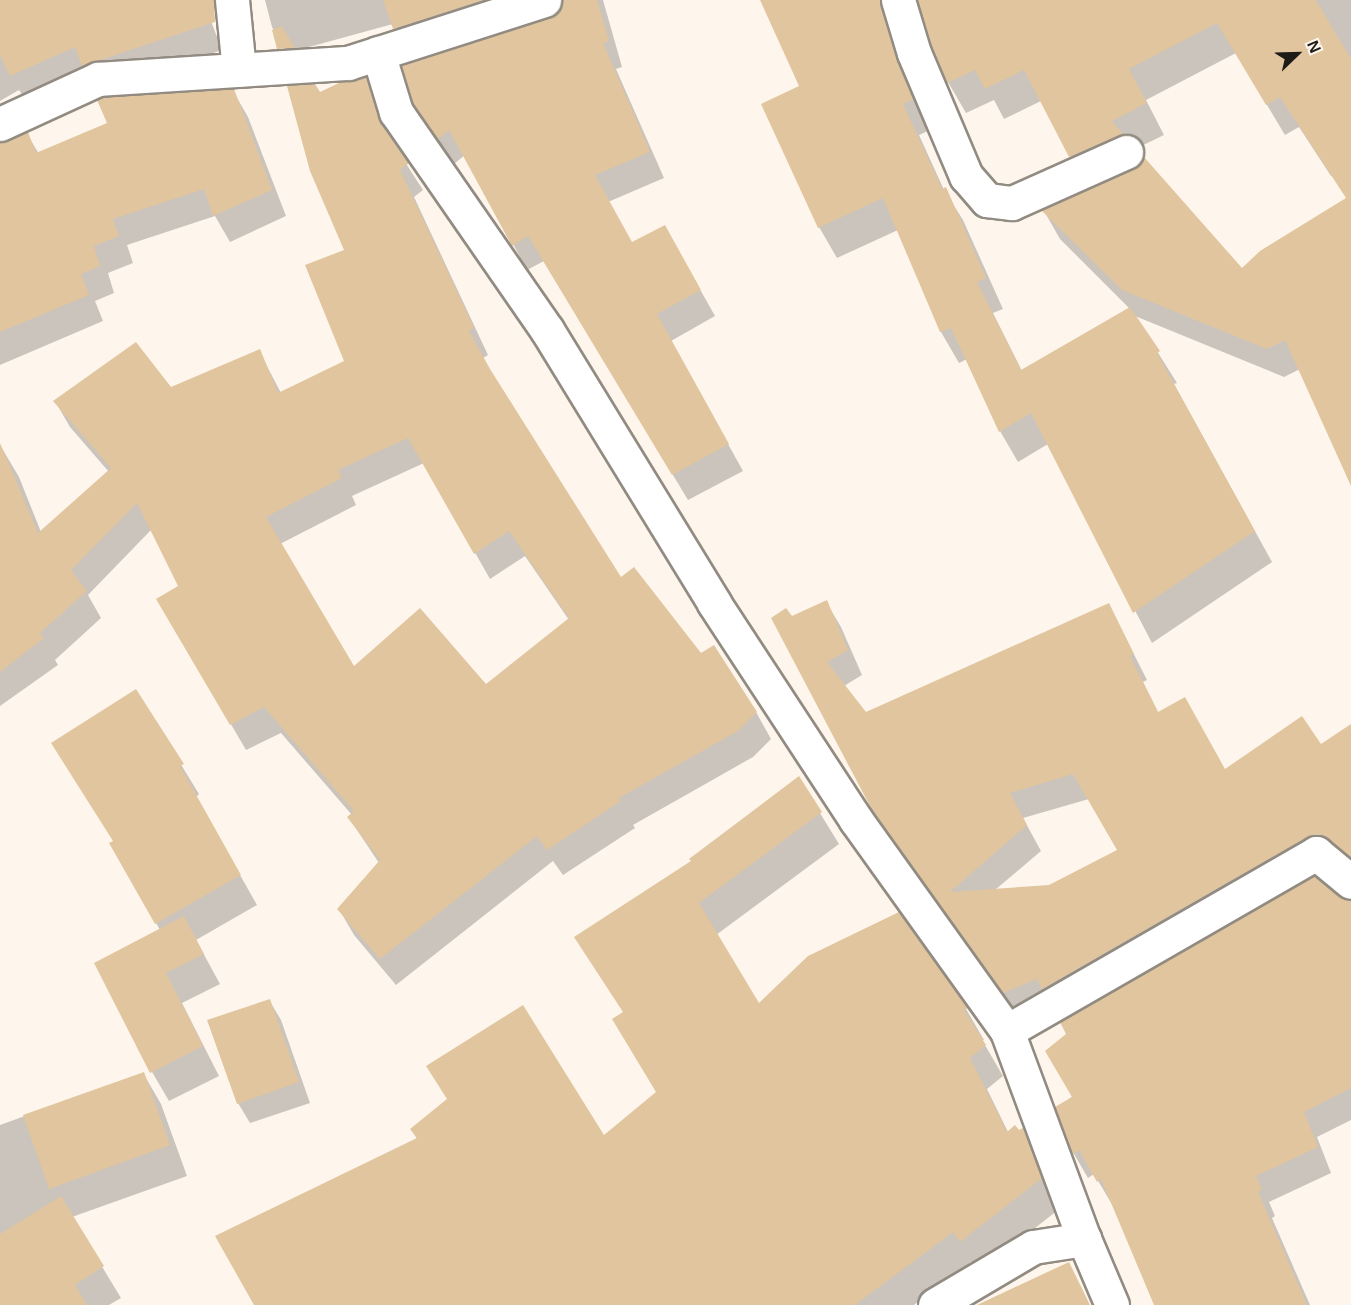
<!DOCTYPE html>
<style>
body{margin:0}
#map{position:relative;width:1351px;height:1305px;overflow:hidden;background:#fef6ec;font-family:Arial,sans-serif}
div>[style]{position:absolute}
.shadow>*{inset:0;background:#0003}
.building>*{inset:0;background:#e0c59e}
.roads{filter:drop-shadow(2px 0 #928b81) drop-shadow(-2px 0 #928b81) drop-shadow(0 2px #928b81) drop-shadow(0 -2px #928b81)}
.street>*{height:33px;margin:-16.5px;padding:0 16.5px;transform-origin:16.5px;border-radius:16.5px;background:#fff}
span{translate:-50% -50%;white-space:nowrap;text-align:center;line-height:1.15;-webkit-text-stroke:6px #fef6ec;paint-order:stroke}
.north{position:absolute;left:1267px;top:24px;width:60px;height:60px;-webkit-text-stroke:4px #fef6ec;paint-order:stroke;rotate:67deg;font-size:16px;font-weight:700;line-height:24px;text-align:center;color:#1d1b17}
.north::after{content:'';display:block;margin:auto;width:21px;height:27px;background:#1d1b17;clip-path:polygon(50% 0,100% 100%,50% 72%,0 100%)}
</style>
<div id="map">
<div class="shadow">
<i style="clip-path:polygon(0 0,203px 0,222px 50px,99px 91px,26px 101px,19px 90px,0 101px)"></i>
<i style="clip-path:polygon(265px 0,603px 0,622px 67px,616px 69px,664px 178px,608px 202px,632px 244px,665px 227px,715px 316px,671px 341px,743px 471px,688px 500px,544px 261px,527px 270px,465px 155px,454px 164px,414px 103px,551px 19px,562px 7px,409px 54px,393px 24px,287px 53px,272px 27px)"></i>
<i style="clip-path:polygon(evenodd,762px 0,1351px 0,1351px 163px,1331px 176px,1299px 127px,1285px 135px,1236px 53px,1146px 100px,1164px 135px,1131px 151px,1139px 165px,1241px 270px,1348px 199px,1351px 186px,1351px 479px,1300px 369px,1284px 377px,1135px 316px,1177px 383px,1174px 384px,1272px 562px,1152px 643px,1048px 444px,1018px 462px,1000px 431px,967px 359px,959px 363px,941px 332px,898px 230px,837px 258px,819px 227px,801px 87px,762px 0,921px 12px,948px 82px,966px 113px,994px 100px,1004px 119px,1041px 101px,1088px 187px,1124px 172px,1125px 175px,1044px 211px,1060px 239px,1130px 309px,1022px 371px,993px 313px,1003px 309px,963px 220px,944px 190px,919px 135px,930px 130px,910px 13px,921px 12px)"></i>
<i style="clip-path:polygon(evenodd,365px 79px,380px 105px,392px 142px,423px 190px,414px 197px,488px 355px,483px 358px,495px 380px,621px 580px,701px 655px,756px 712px,771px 739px,753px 757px,633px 825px,635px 828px,563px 875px,553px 861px,396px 985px,354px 935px,339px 909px,379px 863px,349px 818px,352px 815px,281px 733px,246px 750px,158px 599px,180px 587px,152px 529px,88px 595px,101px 618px,55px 660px,58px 665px,0 706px,0 445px,19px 477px,41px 532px,109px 472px,70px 427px,55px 401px,170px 389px,259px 351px,281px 393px,346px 361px,346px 250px,319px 94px,365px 79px,424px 463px,490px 579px,525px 556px,569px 620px,486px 686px,354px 669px,280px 544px,356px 505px,352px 496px,424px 463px)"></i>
<i style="clip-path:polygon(233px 91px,248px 117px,286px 216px,230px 242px,215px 216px,127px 245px,133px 263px,108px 273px,114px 293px,95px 301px,103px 321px,0 365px,0 144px,27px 134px,39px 154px)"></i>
<i style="clip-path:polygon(evenodd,826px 602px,841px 627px,862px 675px,844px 686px,865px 714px,1109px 605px,1147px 680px,1143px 682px,1159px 714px,1225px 771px,1321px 746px,1351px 725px,1351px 870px,1322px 861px,1019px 1018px,887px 834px,872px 808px,792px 618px,826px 602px,1089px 799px,1119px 850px,1049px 886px,995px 890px,1041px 851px,1023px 818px,1089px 799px)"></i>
<i style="clip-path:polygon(136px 691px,199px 794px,196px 797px,257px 905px,196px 940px,220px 984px,182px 1003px,219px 1076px,169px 1101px,152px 1072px,160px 930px,111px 844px,114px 842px)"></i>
<i style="clip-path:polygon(799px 779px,839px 844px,716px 935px,758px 1005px,898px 914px,966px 1009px,984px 1040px,982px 1040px,1003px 1076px,987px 1089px,1008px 1132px,1022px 1130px,1040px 1160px,1058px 1210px,979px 1272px,971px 1262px,914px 1305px,256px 1305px,417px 1139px,412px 1130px,603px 1137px,658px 1093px,624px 1013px,576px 938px,692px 861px)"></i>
<i style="clip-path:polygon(1338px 898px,1351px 902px,1351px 1120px,1317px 1137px,1331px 1173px,1269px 1202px,1275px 1216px,1272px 1218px,1310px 1305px,1156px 1305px,1113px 1206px,1094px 1174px,1088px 1178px,1074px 1154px,1057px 1108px)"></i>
<i style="clip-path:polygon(269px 1000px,281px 1020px,310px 1103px,250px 1123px,238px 1103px)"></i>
<i style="clip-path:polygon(143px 1073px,161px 1104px,187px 1176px,72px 1217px,121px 1298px,109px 1305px,0 1305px,0 1125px)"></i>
</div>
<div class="building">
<i style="clip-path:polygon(0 0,214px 0,215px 22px,82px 66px,75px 47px,10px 76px,0 55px)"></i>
<i style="clip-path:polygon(383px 0,483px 0,393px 29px)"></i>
<i style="clip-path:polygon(562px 0,597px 0,609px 41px,603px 43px,650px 152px,595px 175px,632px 242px,665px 225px,701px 290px,657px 314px,729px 444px,672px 475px,528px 236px,512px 246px,449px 130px,438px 139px,413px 104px,401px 66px,550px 18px,558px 12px)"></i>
<i style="clip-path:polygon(760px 0,880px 0,896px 59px,913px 99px,903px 104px,942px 189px,946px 187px,986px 278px,977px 282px,1021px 370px,1130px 307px,1160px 351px,1157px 353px,1255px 531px,1133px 613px,1031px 413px,999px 432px,951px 328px,940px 332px,883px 198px,818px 228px,761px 104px,799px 86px)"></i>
<i style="clip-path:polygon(918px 0,1316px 0,1351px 59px,1351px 486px,1285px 340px,1267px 349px,1122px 290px,1041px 210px,1134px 169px,1144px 157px,1242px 268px,1260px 251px,1346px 198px,1280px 97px,1266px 105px,1217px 23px,1129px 69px,1147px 103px,1112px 121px,1123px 134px,1069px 157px,1024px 70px,985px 89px,975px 70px,947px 83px,932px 47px)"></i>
<i style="clip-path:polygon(282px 26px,295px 48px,277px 49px,272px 30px)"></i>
<i style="clip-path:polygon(evenodd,366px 77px,380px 122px,409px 163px,400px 170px,474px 328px,469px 331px,490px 369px,621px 577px,634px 567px,701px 653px,714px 645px,757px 712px,738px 731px,619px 798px,621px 801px,547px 850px,537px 836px,380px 959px,337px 909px,380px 860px,347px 817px,354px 811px,264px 707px,230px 725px,156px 599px,178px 586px,137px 503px,71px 570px,87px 591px,40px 633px,44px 638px,0 672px,0 443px,38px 533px,111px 468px,53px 401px,136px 342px,171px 387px,260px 349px,278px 393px,344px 361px,305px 265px,344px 250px,310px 171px,287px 86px,315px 84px,320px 92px,341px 82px,366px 77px,408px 438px,474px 554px,509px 531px,569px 618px,486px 684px,420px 608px,354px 666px,266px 517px,342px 478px,338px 470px,408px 438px)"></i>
<i style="clip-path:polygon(234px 89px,272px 190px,213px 216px,204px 189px,113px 219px,119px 236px,94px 246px,100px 266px,81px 274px,89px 295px,0 332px,0 143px,28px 132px,36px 153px,107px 123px,97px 100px,103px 97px)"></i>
<i style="clip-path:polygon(evenodd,827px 600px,848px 650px,827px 662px,866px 712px,1109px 603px,1134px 654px,1130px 656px,1158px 712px,1185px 697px,1225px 769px,1302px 716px,1321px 744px,1351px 724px,1351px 858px,1327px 838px,1317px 834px,1307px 837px,1042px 989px,1037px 979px,1003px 993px,871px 808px,771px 618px,786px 608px,792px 616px,827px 600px,1073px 774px,1117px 850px,1049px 885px,950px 892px,1027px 825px,1010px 793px,1073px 774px)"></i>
<i style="clip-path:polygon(136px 689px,184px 764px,180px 766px,241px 875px,155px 924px,109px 843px,113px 841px,51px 743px)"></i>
<i style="clip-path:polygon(799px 776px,822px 812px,699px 903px,759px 1003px,808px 956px,899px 912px,968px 1008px,964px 1010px,986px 1045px,970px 1058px,1007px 1132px,1015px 1125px,1019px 1130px,1023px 1128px,1042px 1178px,960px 1242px,953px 1232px,855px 1305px,254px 1305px,215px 1236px,417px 1138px,410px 1129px,447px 1099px,426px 1066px,523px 1005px,604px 1135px,656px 1092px,612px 1019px,623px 1012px,574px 937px,691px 861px,689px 859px)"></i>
<i style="clip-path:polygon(1314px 876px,1339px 896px,1351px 900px,1351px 1088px,1304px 1112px,1318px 1147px,1256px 1176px,1262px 1190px,1258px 1192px,1307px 1305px,1154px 1305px,1101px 1179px,1097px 1182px,1079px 1150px,1073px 1154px,1055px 1107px,1072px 1097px,1045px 1051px,1066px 1034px,1060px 1022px)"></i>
<i style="clip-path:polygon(184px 916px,204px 954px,166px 973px,203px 1046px,150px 1073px,94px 963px)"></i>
<i style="clip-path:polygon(270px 999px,299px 1082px,237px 1104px,207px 1020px)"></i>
<i style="clip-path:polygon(144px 1072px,170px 1145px,49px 1189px,23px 1115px)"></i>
<i style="clip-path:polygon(61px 1196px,104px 1266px,75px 1285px,87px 1305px,0 1305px,0 1234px)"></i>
<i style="clip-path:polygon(1069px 1262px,1090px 1305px,977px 1305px)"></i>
</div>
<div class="roads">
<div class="street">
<i style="left:232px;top:0;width:70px;rotate:84.3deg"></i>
<i style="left:898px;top:0;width:55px;rotate:73.2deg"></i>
<i style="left:914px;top:53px;width:134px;rotate:67.1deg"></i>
<i style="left:966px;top:176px;width:32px;rotate:49deg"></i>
<i style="left:987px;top:200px;width:25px;rotate:7deg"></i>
<i style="left:1012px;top:203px;width:125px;rotate:-24.1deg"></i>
<i style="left:378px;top:53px;width:62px;rotate:73deg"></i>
<i style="left:396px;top:112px;width:265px;rotate:55.3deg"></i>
<i style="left:547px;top:330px;width:320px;rotate:58.5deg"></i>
<i style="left:714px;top:603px;width:259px;rotate:56.8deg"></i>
<i style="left:856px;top:820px;width:259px;rotate:54.4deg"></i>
<i style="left:1007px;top:1031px;width:222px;rotate:69.7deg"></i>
<i style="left:1084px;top:1239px;width:72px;rotate:67deg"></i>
<i style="left:0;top:124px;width:108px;rotate:-24.7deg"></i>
<i style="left:98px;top:79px;width:251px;rotate:-3.7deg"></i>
<i style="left:348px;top:63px;width:206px;rotate:-17.8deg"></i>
<i style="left:1007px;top:1031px;width:357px;rotate:-29.9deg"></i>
<i style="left:1316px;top:853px;width:45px;rotate:39.6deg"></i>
<i style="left:935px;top:1305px;width:114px;rotate:-30.6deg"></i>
<i style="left:1033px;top:1247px;width:52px;rotate:-8.9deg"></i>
</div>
</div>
<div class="north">N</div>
</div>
